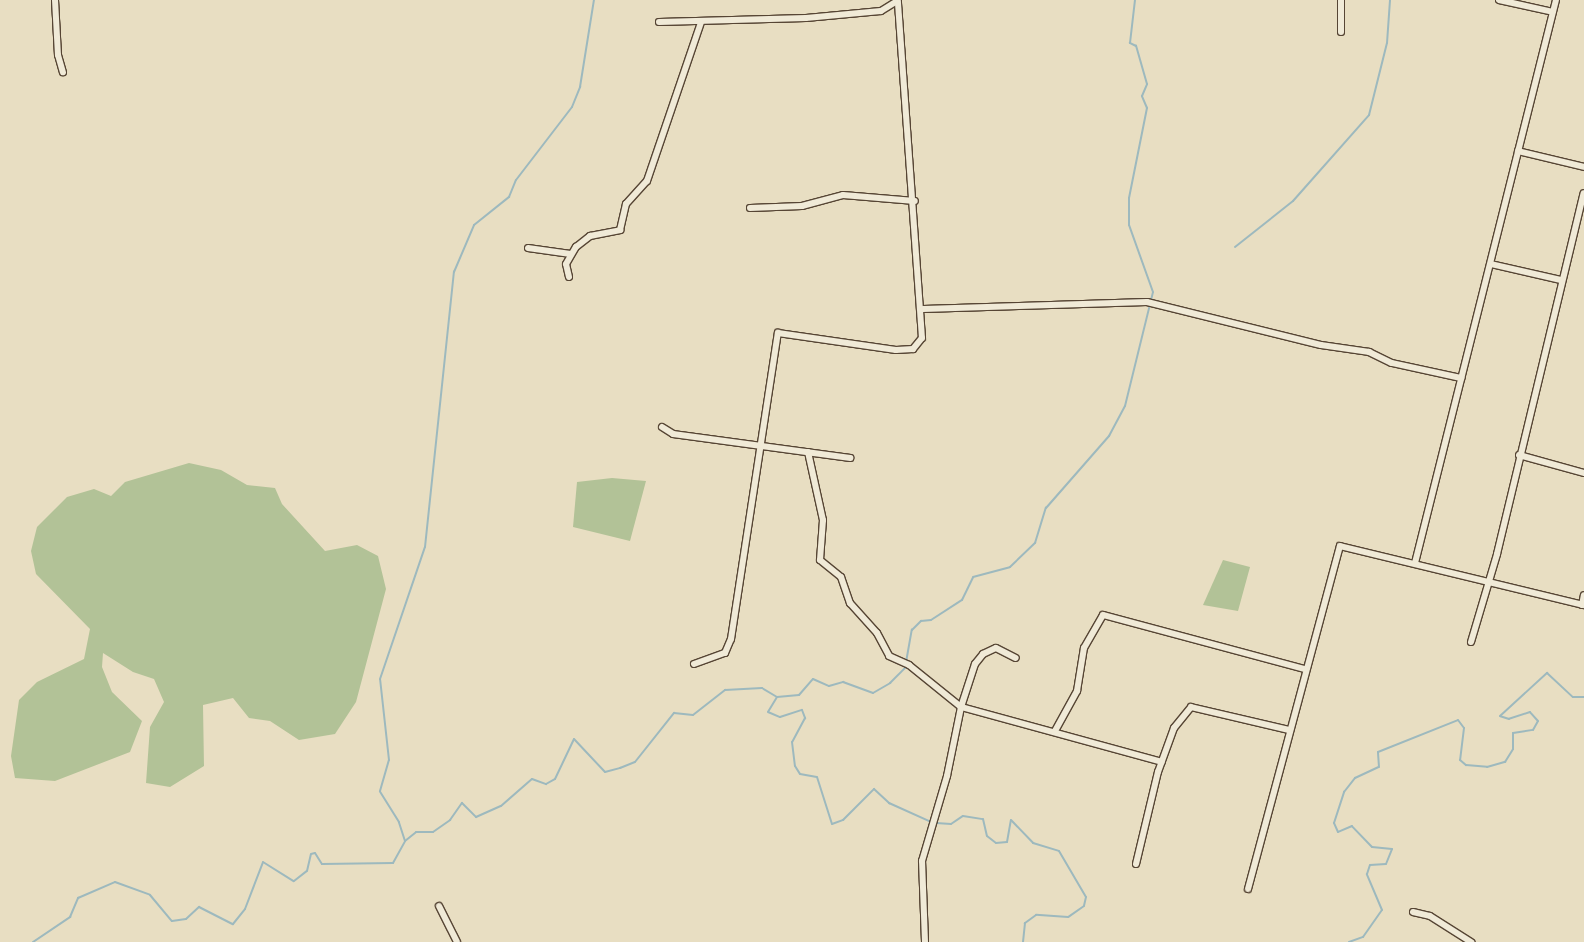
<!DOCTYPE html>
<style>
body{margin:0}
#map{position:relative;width:1584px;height:942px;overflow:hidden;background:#e8dec2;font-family:"Sorts Mill Goudy",serif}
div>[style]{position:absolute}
.green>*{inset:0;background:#b2c297}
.stream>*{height:2px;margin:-1px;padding:0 1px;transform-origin:1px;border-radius:1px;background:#9db9be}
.roads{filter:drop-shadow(1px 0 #564534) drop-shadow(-1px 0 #564534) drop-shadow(0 1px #564534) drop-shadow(0 -1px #564534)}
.street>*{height:6px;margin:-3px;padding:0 3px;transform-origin:3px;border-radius:3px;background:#f0ead7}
span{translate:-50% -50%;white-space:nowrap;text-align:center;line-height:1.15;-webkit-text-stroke:5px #f0ead7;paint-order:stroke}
</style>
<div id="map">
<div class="green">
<i style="clip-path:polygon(189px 463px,221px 470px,247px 485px,275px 488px,282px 504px,325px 551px,357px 545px,378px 556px,386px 589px,356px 702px,335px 734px,299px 740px,270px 721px,249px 718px,233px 698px,203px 705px,204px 766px,170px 787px,146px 783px,150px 727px,164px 702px,154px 679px,133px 672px,103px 653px,102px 667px,112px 692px,142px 721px,130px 752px,55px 781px,15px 778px,11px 756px,19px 700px,37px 682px,84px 659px,90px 629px,36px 574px,31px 551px,37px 527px,67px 497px,94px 489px,111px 496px,125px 482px)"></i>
<i style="clip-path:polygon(612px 478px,646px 481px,630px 541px,573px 527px,577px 482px)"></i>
<i style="clip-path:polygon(1223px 560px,1250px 567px,1238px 611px,1203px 605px)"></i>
</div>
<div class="stream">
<i style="left:1235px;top:247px;width:74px;rotate:-38.4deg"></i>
<i style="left:1293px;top:201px;width:115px;rotate:-48.5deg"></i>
<i style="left:1369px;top:115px;width:74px;rotate:-76deg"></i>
<i style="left:1387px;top:43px;width:43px;rotate:-86deg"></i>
<i style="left:777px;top:697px;width:17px;rotate:121deg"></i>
<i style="left:768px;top:712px;width:13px;rotate:23deg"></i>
<i style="left:780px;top:717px;width:23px;rotate:-18deg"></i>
<i style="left:802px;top:710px;width:9px;rotate:69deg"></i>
<i style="left:805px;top:718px;width:27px;rotate:118deg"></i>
<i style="left:792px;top:742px;width:24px;rotate:83deg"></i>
<i style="left:795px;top:766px;width:9px;rotate:58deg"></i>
<i style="left:800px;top:774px;width:17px;rotate:10deg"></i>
<i style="left:817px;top:777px;width:49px;rotate:72.3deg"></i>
<i style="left:832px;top:824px;width:12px;rotate:-20deg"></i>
<i style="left:843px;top:820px;width:44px;rotate:-45deg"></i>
<i style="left:874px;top:789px;width:21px;rotate:43deg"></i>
<i style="left:889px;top:803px;width:46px;rotate:24.3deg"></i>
<i style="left:936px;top:823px;width:15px;rotate:4deg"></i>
<i style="left:951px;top:824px;width:14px;rotate:-34deg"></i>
<i style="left:963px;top:816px;width:20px;rotate:9deg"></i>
<i style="left:983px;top:819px;width:17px;rotate:77deg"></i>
<i style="left:987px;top:836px;width:11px;rotate:38deg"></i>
<i style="left:996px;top:843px;width:11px;rotate:-5deg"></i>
<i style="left:1007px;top:842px;width:22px;rotate:-80deg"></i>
<i style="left:1011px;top:820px;width:32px;rotate:46deg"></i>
<i style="left:1033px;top:843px;width:27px;rotate:17deg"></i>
<i style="left:1059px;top:851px;width:53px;rotate:59.6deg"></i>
<i style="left:1086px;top:897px;width:9px;rotate:103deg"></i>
<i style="left:1084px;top:906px;width:19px;rotate:145deg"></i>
<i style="left:1068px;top:917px;width:32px;rotate:-176deg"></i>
<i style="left:1036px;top:915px;width:14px;rotate:144deg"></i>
<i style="left:1025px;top:923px;width:19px;rotate:96deg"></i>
<i style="left:405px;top:841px;width:20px;rotate:-108deg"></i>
<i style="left:399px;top:822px;width:36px;rotate:-122deg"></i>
<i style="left:380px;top:791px;width:32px;rotate:-74deg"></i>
<i style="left:389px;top:760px;width:81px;rotate:-96.3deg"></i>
<i style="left:380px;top:679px;width:139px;rotate:-71.2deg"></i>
<i style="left:425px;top:547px;width:277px;rotate:-84deg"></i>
<i style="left:454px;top:272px;width:51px;rotate:-66.9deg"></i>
<i style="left:474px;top:225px;width:45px;rotate:-38.7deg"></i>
<i style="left:509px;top:197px;width:18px;rotate:-68deg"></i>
<i style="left:516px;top:180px;width:92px;rotate:-52.5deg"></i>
<i style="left:572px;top:107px;width:22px;rotate:-68deg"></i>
<i style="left:580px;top:87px;width:88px;rotate:-80.9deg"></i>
<i style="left:33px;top:942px;width:45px;rotate:-34deg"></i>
<i style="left:70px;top:917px;width:21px;rotate:-67deg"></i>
<i style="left:78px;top:898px;width:40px;rotate:-23.4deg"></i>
<i style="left:115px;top:882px;width:37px;rotate:20deg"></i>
<i style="left:150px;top:895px;width:34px;rotate:50deg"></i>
<i style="left:172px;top:921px;width:14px;rotate:-8deg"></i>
<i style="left:186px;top:919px;width:18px;rotate:-43deg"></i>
<i style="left:199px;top:907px;width:38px;rotate:27deg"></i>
<i style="left:233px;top:924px;width:19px;rotate:-51deg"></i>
<i style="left:245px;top:909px;width:50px;rotate:-69deg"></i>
<i style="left:263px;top:862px;width:36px;rotate:32deg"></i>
<i style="left:294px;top:881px;width:16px;rotate:-38deg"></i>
<i style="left:307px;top:871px;width:17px;rotate:-77deg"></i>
<i style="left:311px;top:854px;width:4px;rotate:-14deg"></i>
<i style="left:315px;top:853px;width:13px;rotate:58deg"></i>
<i style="left:322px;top:864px;width:71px;rotate:-0.8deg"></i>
<i style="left:393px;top:863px;width:25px;rotate:-61deg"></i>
<i style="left:405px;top:841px;width:14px;rotate:-39deg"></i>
<i style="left:416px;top:832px;width:17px"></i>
<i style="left:433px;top:832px;width:21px;rotate:-35deg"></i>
<i style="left:450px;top:820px;width:21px;rotate:-55deg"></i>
<i style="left:462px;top:803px;width:20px;rotate:45deg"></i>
<i style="left:476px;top:817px;width:27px;rotate:-24deg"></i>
<i style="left:501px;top:806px;width:41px;rotate:-41.1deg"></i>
<i style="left:532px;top:779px;width:15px;rotate:20deg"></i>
<i style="left:546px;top:784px;width:10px;rotate:-29deg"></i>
<i style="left:555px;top:779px;width:44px;rotate:-64.6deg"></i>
<i style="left:574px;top:739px;width:45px;rotate:46.8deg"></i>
<i style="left:605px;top:772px;width:16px;rotate:-15deg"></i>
<i style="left:620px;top:768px;width:16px;rotate:-22deg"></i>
<i style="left:635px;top:762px;width:63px;rotate:-51.5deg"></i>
<i style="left:674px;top:713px;width:19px;rotate:6deg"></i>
<i style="left:693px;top:715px;width:41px;rotate:-38deg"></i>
<i style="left:725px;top:690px;width:37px;rotate:-3deg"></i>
<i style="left:762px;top:688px;width:17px;rotate:31deg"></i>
<i style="left:777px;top:697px;width:22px;rotate:-5deg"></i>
<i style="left:799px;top:695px;width:21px;rotate:-49deg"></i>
<i style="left:813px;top:679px;width:17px;rotate:24deg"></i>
<i style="left:829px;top:686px;width:15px;rotate:-16deg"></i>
<i style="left:843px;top:682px;width:32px;rotate:20deg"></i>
<i style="left:873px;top:693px;width:20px;rotate:-30deg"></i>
<i style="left:890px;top:683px;width:21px;rotate:-45deg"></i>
<i style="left:905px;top:668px;width:39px;rotate:-80deg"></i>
<i style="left:912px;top:630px;width:13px;rotate:-45deg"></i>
<i style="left:921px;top:621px;width:10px;rotate:-6deg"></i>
<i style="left:931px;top:620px;width:37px;rotate:-33deg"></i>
<i style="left:962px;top:600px;width:25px;rotate:-64deg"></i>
<i style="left:973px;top:577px;width:38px;rotate:-15deg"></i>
<i style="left:1010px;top:567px;width:35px;rotate:-44deg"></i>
<i style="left:1035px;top:543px;width:37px;rotate:-73deg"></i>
<i style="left:1046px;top:508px;width:96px;rotate:-48.8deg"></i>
<i style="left:1109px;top:436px;width:34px;rotate:-62deg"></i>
<i style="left:1125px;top:406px;width:117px;rotate:-76.2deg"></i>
<i style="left:1153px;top:292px;width:71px;rotate:-109.7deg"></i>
<i style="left:1129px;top:225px;width:27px;rotate:-90deg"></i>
<i style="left:1129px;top:198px;width:92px;rotate:-78.7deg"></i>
<i style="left:1147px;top:108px;width:13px;rotate:-113deg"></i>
<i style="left:1142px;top:96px;width:13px;rotate:-67deg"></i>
<i style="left:1147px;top:84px;width:40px;rotate:-106deg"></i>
<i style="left:1136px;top:46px;width:7px;rotate:-153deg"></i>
<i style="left:1130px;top:43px;width:43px;rotate:-83.4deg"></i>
<i style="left:1349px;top:942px;width:15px;rotate:-20deg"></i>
<i style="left:1363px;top:937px;width:33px;rotate:-55deg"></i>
<i style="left:1382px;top:910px;width:39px;rotate:-113deg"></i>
<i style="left:1367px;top:874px;width:9px;rotate:-72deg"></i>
<i style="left:1370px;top:865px;width:16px;rotate:-4deg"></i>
<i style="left:1386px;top:864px;width:16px;rotate:-68deg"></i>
<i style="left:1392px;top:849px;width:20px;rotate:-174deg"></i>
<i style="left:1372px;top:847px;width:29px;rotate:-134deg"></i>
<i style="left:1352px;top:826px;width:15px;rotate:157deg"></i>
<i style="left:1338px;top:832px;width:10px;rotate:-114deg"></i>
<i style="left:1334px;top:823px;width:33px;rotate:-72deg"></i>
<i style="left:1344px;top:792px;width:18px;rotate:-52deg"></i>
<i style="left:1355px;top:778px;width:26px;rotate:-25deg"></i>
<i style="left:1379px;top:767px;width:15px;rotate:-94deg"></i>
<i style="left:1378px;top:752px;width:86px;rotate:-21.8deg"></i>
<i style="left:1458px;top:720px;width:10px;rotate:53deg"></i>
<i style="left:1464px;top:728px;width:32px;rotate:97deg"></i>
<i style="left:1460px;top:760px;width:8px;rotate:40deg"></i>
<i style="left:1466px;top:765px;width:21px;rotate:5deg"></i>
<i style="left:1487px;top:767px;width:19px;rotate:-16deg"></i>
<i style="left:1505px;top:762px;width:15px;rotate:-58deg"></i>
<i style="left:1513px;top:749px;width:16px;rotate:-90deg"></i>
<i style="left:1513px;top:733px;width:20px;rotate:-9deg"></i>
<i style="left:1533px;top:730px;width:10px;rotate:-61deg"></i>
<i style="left:1538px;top:721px;width:12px;rotate:-132deg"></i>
<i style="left:1530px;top:712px;width:22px;rotate:162deg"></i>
<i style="left:1509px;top:719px;width:9px;rotate:-162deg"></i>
<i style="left:1500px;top:716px;width:64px;rotate:-42.5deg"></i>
<i style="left:1547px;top:673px;width:35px;rotate:43deg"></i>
<i style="left:1573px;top:697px;width:11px"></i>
</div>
<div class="roads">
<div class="street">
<i style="left:55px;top:0;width:55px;rotate:86.9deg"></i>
<i style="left:58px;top:55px;width:18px;rotate:74deg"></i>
<i style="left:1499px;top:0;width:55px;rotate:12.5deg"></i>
<i style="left:659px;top:22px;width:147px;rotate:-1.6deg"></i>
<i style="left:806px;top:18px;width:75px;rotate:-5.3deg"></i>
<i style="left:881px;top:11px;width:19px;rotate:-32deg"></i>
<i style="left:1341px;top:32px;width:32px;rotate:-90deg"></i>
<i style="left:1518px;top:151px;width:68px;rotate:13.6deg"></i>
<i style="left:750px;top:208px;width:52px;rotate:-2.2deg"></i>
<i style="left:802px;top:206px;width:42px;rotate:-15deg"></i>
<i style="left:843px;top:195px;width:72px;rotate:4.8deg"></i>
<i style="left:528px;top:248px;width:43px;rotate:7.9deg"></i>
<i style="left:1491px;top:264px;width:72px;rotate:12.9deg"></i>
<i style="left:569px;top:277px;width:13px;rotate:-103deg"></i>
<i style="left:566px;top:264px;width:20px;rotate:-60deg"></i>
<i style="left:576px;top:247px;width:18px;rotate:-38deg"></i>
<i style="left:590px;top:236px;width:31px;rotate:-11deg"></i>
<i style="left:620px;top:230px;width:27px;rotate:-77deg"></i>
<i style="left:626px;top:204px;width:31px;rotate:-48deg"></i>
<i style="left:647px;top:181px;width:168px;rotate:-71.2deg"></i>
<i style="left:923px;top:309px;width:224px;rotate:-1.8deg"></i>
<i style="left:1147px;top:302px;width:179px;rotate:13.9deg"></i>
<i style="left:1321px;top:345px;width:49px;rotate:8.3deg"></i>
<i style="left:1369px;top:352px;width:25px;rotate:26deg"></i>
<i style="left:1392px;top:363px;width:71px;rotate:12.3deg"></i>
<i style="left:662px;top:427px;width:13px;rotate:32deg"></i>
<i style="left:673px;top:434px;width:179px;rotate:7.7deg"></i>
<i style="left:808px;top:452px;width:70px;rotate:77.6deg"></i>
<i style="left:823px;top:520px;width:40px;rotate:94.3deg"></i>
<i style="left:820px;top:560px;width:27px;rotate:39deg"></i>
<i style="left:841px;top:577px;width:28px;rotate:71deg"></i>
<i style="left:850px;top:603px;width:40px;rotate:48deg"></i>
<i style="left:877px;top:633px;width:26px;rotate:62deg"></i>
<i style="left:889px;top:656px;width:22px;rotate:24deg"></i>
<i style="left:909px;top:665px;width:67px;rotate:38.9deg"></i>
<i style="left:961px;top:707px;width:45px;rotate:-72deg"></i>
<i style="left:975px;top:664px;width:13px;rotate:-51deg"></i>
<i style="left:983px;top:654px;width:14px;rotate:-25deg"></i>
<i style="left:996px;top:648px;width:22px;rotate:27deg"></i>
<i style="left:1519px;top:455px;width:67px;rotate:15.5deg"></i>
<i style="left:1415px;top:563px;width:580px;rotate:-75.94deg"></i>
<i style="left:1582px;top:605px;width:10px;rotate:-79deg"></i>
<i style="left:1471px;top:642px;width:92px;rotate:-73.5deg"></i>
<i style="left:1497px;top:554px;width:371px;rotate:-76.5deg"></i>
<i style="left:694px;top:664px;width:33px;rotate:-20deg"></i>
<i style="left:725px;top:653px;width:15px;rotate:-67deg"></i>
<i style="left:731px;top:639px;width:310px;rotate:-81.3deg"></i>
<i style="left:778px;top:333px;width:119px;rotate:8.2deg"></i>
<i style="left:896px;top:350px;width:17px;rotate:-3deg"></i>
<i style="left:913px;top:349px;width:14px;rotate:-51deg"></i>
<i style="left:922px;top:338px;width:339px;rotate:-94.1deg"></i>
<i style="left:1055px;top:731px;width:46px;rotate:-61.2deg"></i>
<i style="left:1077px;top:691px;width:44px;rotate:-80.8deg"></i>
<i style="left:1084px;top:648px;width:38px;rotate:-60deg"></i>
<i style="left:1103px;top:615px;width:208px;rotate:15deg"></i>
<i style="left:1136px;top:864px;width:95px;rotate:-76.6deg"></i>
<i style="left:1158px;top:772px;width:47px;rotate:-70deg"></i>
<i style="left:1174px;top:728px;width:27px;rotate:-51deg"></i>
<i style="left:1191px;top:707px;width:101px;rotate:13.2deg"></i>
<i style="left:1248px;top:889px;width:355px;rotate:-75deg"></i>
<i style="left:1340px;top:546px;width:251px;rotate:13.6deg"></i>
<i style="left:439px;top:906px;width:40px;rotate:63.4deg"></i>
<i style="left:1413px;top:912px;width:17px;rotate:13deg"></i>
<i style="left:1430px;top:916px;width:49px;rotate:32.4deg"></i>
<i style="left:925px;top:942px;width:81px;rotate:-92.1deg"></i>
<i style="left:922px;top:861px;width:89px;rotate:-73.6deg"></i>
<i style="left:947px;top:776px;width:70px;rotate:-78.5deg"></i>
<i style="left:961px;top:707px;width:208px;rotate:15.3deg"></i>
</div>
</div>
</div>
